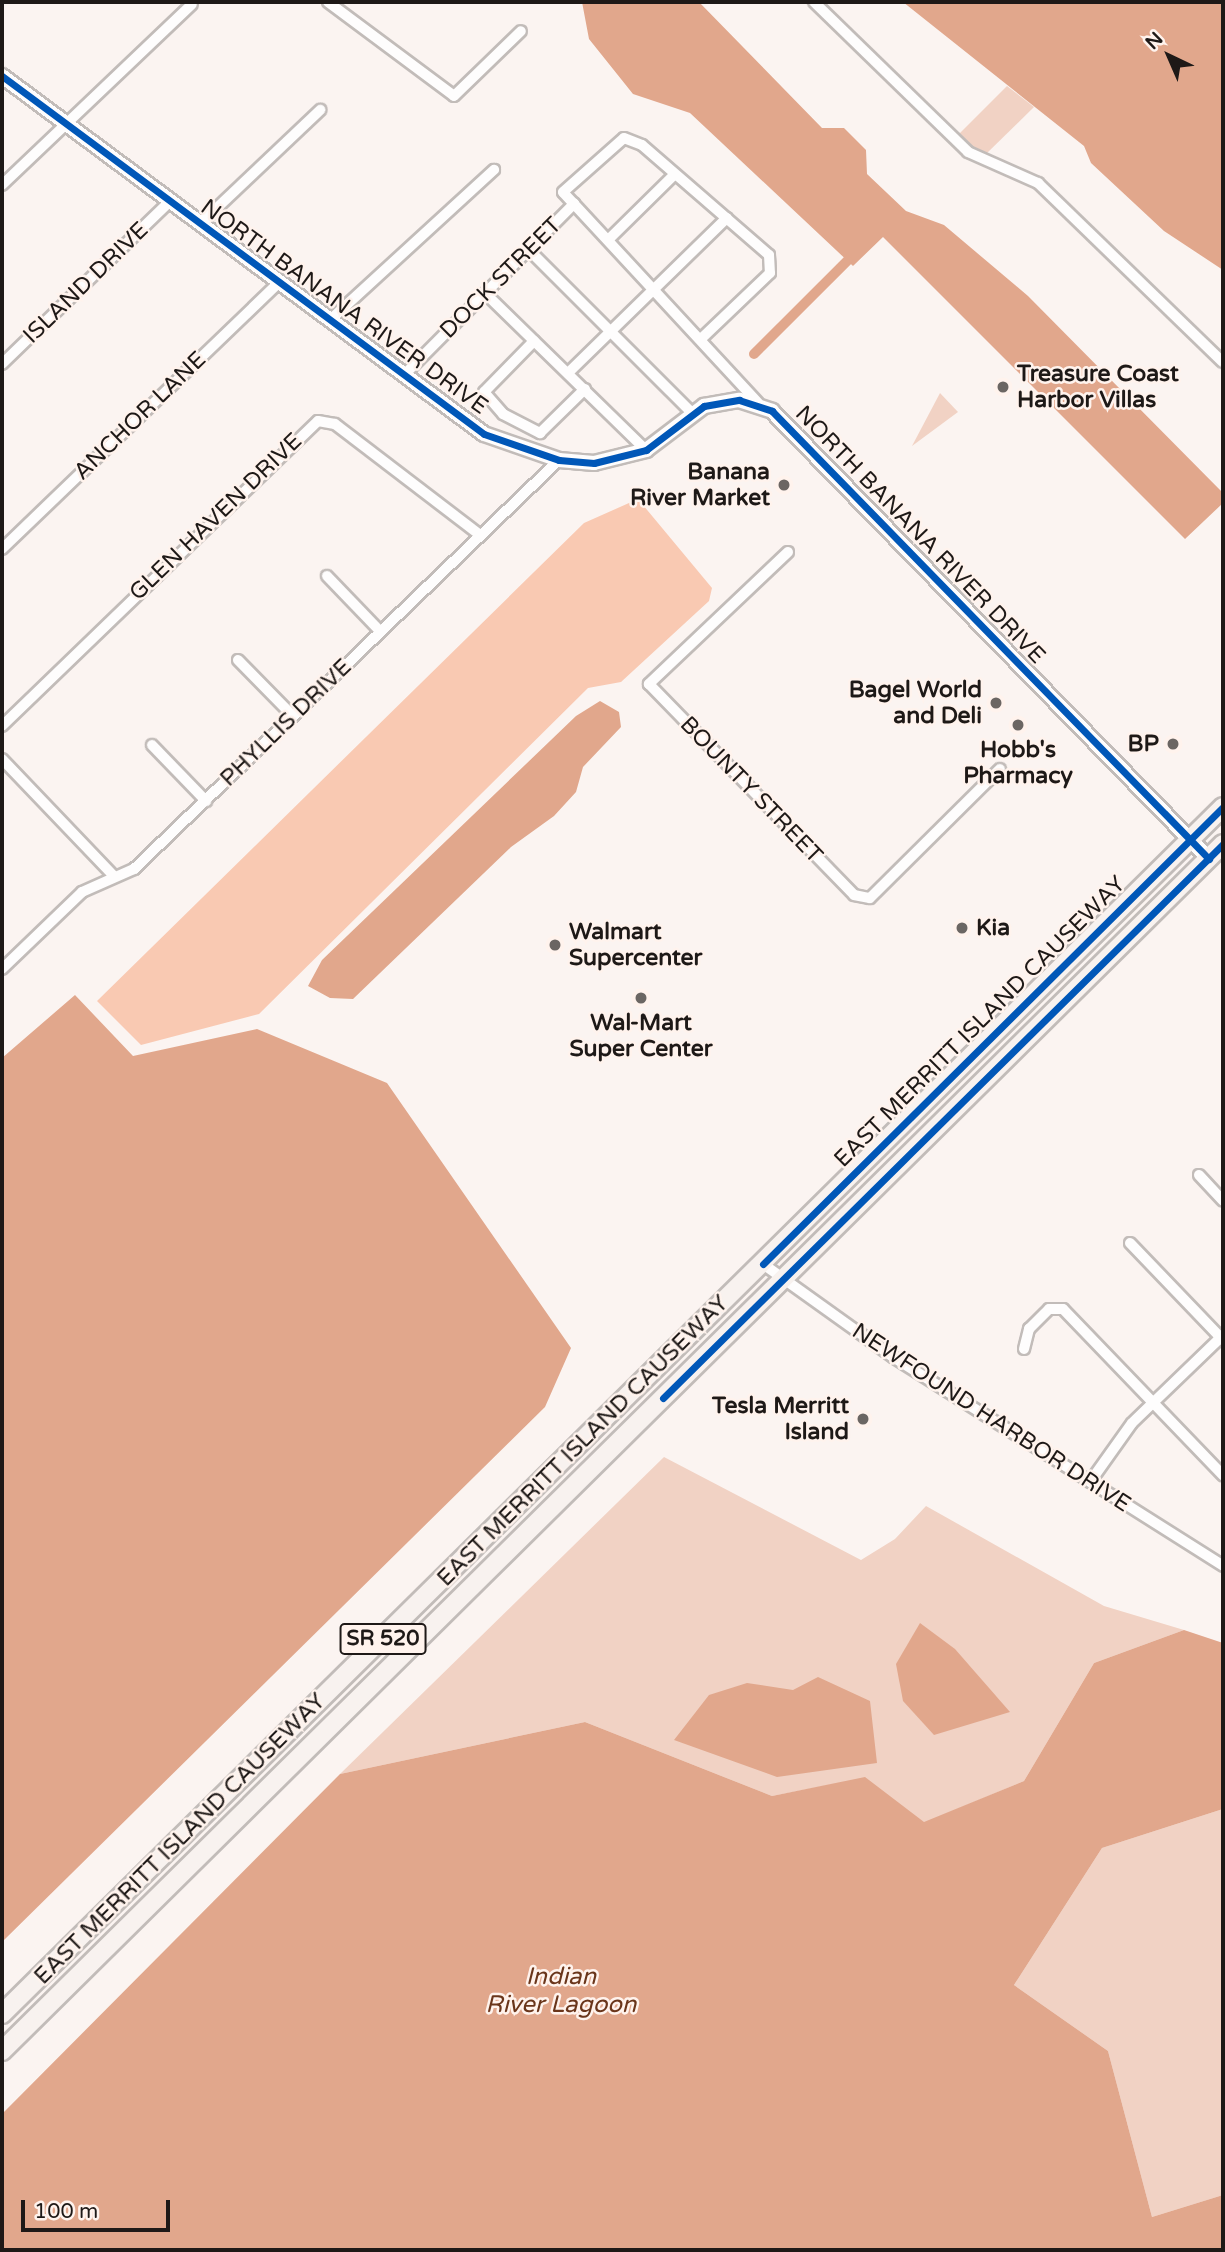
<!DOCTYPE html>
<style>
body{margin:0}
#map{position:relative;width:1225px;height:2252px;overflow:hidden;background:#fbf4f1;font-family:"Varela Round",sans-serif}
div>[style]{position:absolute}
.green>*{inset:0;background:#f1d2c4}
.forest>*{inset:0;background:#f9c9b2}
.water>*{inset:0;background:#e1a78c}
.canal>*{height:10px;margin:-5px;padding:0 5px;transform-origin:5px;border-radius:5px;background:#e1a78c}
.roads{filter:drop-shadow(2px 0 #c2bcb9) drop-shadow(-2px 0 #c2bcb9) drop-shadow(0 2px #c2bcb9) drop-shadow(0 -2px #c2bcb9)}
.minor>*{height:10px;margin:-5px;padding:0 5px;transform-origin:5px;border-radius:5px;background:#fefdfd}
.tertiary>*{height:14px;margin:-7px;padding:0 7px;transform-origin:7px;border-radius:7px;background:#fefdfd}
.primary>*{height:18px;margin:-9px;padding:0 9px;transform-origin:9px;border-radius:9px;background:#f8f2ef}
.cycleway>*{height:7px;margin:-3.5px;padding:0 3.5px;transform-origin:3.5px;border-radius:3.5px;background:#0057b8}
.dots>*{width:19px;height:19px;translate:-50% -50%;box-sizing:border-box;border:4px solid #fff3ed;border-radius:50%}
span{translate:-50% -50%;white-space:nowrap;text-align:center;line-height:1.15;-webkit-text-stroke:5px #fff3ed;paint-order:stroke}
.shield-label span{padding:2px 5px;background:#fff3ed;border:2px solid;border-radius:5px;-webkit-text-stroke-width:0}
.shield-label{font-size:21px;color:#1e1917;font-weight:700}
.street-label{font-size:23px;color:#1e1917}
.poi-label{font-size:23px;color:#1e1917;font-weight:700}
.left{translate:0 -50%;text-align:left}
.right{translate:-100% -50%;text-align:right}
.water-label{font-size:24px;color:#6a351a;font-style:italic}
.frame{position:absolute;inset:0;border:4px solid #1e1917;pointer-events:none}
.north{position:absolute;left:1134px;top:21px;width:70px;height:70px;-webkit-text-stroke:5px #fff3ed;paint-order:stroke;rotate:316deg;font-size:19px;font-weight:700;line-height:28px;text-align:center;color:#1e1917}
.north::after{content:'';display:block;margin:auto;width:24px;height:32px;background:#1e1917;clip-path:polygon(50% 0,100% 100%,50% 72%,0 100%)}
.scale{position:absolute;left:21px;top:2200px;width:149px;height:32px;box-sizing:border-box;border:4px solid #1e1917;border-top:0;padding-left:9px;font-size:21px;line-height:24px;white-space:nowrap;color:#1e1917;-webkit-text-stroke:5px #fff3ed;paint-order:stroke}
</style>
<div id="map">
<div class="green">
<i style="clip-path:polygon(1007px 86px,1034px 107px,985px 155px,957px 136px)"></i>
<i style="clip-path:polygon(940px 393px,958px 412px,912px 446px)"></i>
<i style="clip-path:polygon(664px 1457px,861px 1560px,895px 1539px,926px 1506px,1104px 1606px,1184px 1630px,1094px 1663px,1024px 1781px,924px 1823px,865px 1778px,772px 1796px,585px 1722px,340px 1774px)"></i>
<i style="clip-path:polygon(1223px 1809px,1223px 2195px,1152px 2217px,1108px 2051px,1014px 1985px,1102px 1848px)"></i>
</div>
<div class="forest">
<i style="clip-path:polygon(638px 499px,712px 588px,709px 601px,621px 682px,588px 688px,259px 1014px,141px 1045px,97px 1001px,584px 523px)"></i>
</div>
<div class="water">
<i style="clip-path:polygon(582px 2px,699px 2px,822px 128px,844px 128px,866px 150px,867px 174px,906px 211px,944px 225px,1028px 296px,1223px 493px,1223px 503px,1185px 539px,883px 237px,853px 266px,690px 113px,633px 94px,589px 39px)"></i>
<i style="clip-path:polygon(903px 2px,1223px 2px,1223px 270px,1164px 231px,1091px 163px,1084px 146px)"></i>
<i style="clip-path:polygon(600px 701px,619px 712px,621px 727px,583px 767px,576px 792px,554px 816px,511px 847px,353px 999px,330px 998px,308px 986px,322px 960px,576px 716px)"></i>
<i style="clip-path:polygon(75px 995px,133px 1056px,257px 1029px,387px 1083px,571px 1348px,545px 1407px,2px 1942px,2px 1058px)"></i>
<i style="clip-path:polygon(920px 1623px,955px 1649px,1010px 1712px,934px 1735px,903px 1701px,896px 1664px)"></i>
<i style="clip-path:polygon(1184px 1630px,1223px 1643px,1223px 1809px,1102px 1848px,1014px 1985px,1108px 2051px,1152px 2217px,1223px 2195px,1223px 2250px,2px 2250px,2px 2114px,340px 1774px,585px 1722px,772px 1796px,865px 1777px,924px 1822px,1024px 1781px,1094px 1663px)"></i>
<i style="clip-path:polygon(818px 1677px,870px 1701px,877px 1763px,777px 1777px,674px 1740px,709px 1695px,747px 1683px,793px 1690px)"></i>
</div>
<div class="canal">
<i style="left:754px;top:354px;width:132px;rotate:-45deg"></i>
</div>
<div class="roads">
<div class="minor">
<i style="left:328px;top:2px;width:157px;rotate:36.7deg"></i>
<i style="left:454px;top:96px;width:93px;rotate:-44.1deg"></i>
<i style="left:814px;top:2px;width:215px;rotate:44.2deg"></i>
<i style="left:968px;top:152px;width:77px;rotate:23.9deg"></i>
<i style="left:1038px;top:183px;width:257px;rotate:44.1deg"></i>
<i style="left:2px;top:185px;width:262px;rotate:-43.6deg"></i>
<i style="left:574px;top:204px;width:271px;rotate:47.2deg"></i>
<i style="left:200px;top:224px;width:166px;rotate:-43.5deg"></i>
<i style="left:608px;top:240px;width:93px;rotate:-44.6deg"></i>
<i style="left:528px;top:249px;width:232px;rotate:45deg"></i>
<i style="left:486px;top:294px;width:223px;rotate:44.3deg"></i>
<i style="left:329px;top:321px;width:224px;rotate:-42.5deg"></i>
<i style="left:534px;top:341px;width:71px;rotate:134.4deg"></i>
<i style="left:484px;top:392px;width:29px;rotate:49deg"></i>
<i style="left:503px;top:414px;width:42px;rotate:27.2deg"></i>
<i style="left:540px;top:433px;width:63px;rotate:-44.4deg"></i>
<i style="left:2px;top:364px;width:233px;rotate:-44.1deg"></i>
<i style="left:568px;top:373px;width:222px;rotate:-44.3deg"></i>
<i style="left:403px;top:376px;width:243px;rotate:-45.2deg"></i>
<i style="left:574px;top:204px;width:16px;rotate:-133deg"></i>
<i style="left:563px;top:192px;width:81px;rotate:-41.5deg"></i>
<i style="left:624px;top:138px;width:19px;rotate:21deg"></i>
<i style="left:642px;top:145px;width:168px;rotate:40.9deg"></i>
<i style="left:769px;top:255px;width:18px;rotate:87deg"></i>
<i style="left:770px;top:273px;width:94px;rotate:136.3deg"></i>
<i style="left:2px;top:549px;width:383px;rotate:-43.9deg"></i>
<i style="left:788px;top:552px;width:192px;rotate:136.5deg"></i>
<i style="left:649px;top:684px;width:294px;rotate:45.8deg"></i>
<i style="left:854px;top:895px;width:16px;rotate:11deg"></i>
<i style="left:870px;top:898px;width:183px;rotate:-44.8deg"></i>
<i style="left:327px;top:576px;width:76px;rotate:46.1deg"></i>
<i style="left:238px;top:660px;width:78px;rotate:45.5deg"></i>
<i style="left:2px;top:726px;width:439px;rotate:-44deg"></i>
<i style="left:318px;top:421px;width:17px;rotate:10deg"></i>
<i style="left:335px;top:424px;width:183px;rotate:37.4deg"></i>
<i style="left:152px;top:745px;width:78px;rotate:46deg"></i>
<i style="left:2px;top:759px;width:161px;rotate:46.3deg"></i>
<i style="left:2px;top:969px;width:111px;rotate:-43.9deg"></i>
<i style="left:82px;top:892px;width:57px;rotate:-23.9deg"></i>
<i style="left:134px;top:869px;width:590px;rotate:-43.9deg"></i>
<i style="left:1199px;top:1175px;width:35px;rotate:47deg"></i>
<i style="left:1130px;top:1243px;width:134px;rotate:46.2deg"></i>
<i style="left:763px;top:1264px;width:160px;rotate:35.6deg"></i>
<i style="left:893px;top:1357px;width:391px;rotate:32.3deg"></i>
<i style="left:1024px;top:1349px;width:21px;rotate:-76deg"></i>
<i style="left:1029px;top:1329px;width:28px;rotate:-45deg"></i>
<i style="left:1049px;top:1309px;width:14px"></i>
<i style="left:1063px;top:1309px;width:231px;rotate:46.1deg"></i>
<i style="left:1090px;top:1482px;width:72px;rotate:-54.6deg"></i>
<i style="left:1132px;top:1423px;width:127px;rotate:-44deg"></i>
</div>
<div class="tertiary">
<i style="left:2px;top:76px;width:600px;rotate:36.6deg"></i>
<i style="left:484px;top:434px;width:79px;rotate:19.1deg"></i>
<i style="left:559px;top:460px;width:35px;rotate:5deg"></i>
<i style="left:594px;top:463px;width:54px;rotate:-14deg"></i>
<i style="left:646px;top:450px;width:73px;rotate:-37.2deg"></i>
<i style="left:704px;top:406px;width:36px;rotate:-10deg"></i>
<i style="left:739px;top:400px;width:35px;rotate:18deg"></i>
<i style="left:772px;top:411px;width:626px;rotate:45.71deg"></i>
</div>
<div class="primary">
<i style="left:2px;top:2014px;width:1717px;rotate:-44.67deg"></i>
<i style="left:2px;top:2051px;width:1717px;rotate:-44.67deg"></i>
</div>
</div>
<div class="cycleway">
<i style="left:2px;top:76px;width:600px;rotate:36.6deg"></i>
<i style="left:484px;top:434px;width:79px;rotate:19.1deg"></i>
<i style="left:559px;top:460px;width:35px;rotate:5deg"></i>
<i style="left:594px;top:463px;width:54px;rotate:-14deg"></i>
<i style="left:646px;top:450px;width:73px;rotate:-37.2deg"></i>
<i style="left:704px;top:406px;width:36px;rotate:-10deg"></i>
<i style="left:739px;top:400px;width:35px;rotate:18deg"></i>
<i style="left:772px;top:411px;width:626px;rotate:45.71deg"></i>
<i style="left:763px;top:1264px;width:648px;rotate:-44.81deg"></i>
<i style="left:663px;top:1398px;width:788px;rotate:-44.69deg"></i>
</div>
<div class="dots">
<i style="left:1003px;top:387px;background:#6b6663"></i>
<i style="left:784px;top:485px;background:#6b6663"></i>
<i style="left:996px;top:703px;background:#6b6663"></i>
<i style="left:1018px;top:725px;background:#6b6663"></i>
<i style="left:1173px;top:744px;background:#6b6663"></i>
<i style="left:962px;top:928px;background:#6b6663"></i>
<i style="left:555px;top:945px;background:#6b6663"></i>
<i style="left:641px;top:998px;background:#6b6663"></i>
<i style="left:863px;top:1419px;background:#6b6663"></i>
</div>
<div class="shield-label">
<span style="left:383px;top:1639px">SR 520</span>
</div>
<div class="street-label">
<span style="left:501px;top:278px;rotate:-45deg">DOCK STREET</span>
<span style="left:86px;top:283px;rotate:-44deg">ISLAND DRIVE</span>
<span style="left:344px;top:307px;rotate:36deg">NORTH BANANA RIVER DRIVE</span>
<span style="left:140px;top:416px;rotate:-44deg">ANCHOR LANE</span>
<span style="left:216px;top:517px;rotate:-44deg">GLEN HAVEN DRIVE</span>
<span style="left:920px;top:535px;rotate:46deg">NORTH BANANA RIVER DRIVE</span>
<span style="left:286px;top:723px;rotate:-44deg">PHYLLIS DRIVE</span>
<span style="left:751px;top:790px;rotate:46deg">BOUNTY STREET</span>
<span style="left:980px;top:1022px;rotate:-45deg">EAST MERRITT ISLAND CAUSEWAY</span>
<span style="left:991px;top:1418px;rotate:33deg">NEWFOUND HARBOR DRIVE</span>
<span style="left:583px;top:1441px;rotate:-45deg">EAST MERRITT ISLAND CAUSEWAY</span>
<span style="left:180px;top:1839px;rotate:-45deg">EAST MERRITT ISLAND CAUSEWAY</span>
</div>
<div class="poi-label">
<span class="left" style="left:1017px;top:387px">Treasure Coast<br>Harbor Villas</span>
<span class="right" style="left:770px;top:485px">Banana<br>River Market</span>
<span class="right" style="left:982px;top:703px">Bagel World<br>and Deli</span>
<span class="right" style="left:1159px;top:744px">BP</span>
<span style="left:1018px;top:763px">Hobb's<br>Pharmacy</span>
<span class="left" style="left:976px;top:928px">Kia</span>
<span class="left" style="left:569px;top:945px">Walmart<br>Supercenter</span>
<span style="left:641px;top:1036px">Wal-Mart<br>Super Center</span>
<span class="right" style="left:849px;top:1419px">Tesla Merritt<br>Island</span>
</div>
<div class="water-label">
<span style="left:561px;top:1991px">Indian<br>River Lagoon</span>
</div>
<div class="frame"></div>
<div class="north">N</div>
<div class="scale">100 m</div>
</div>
